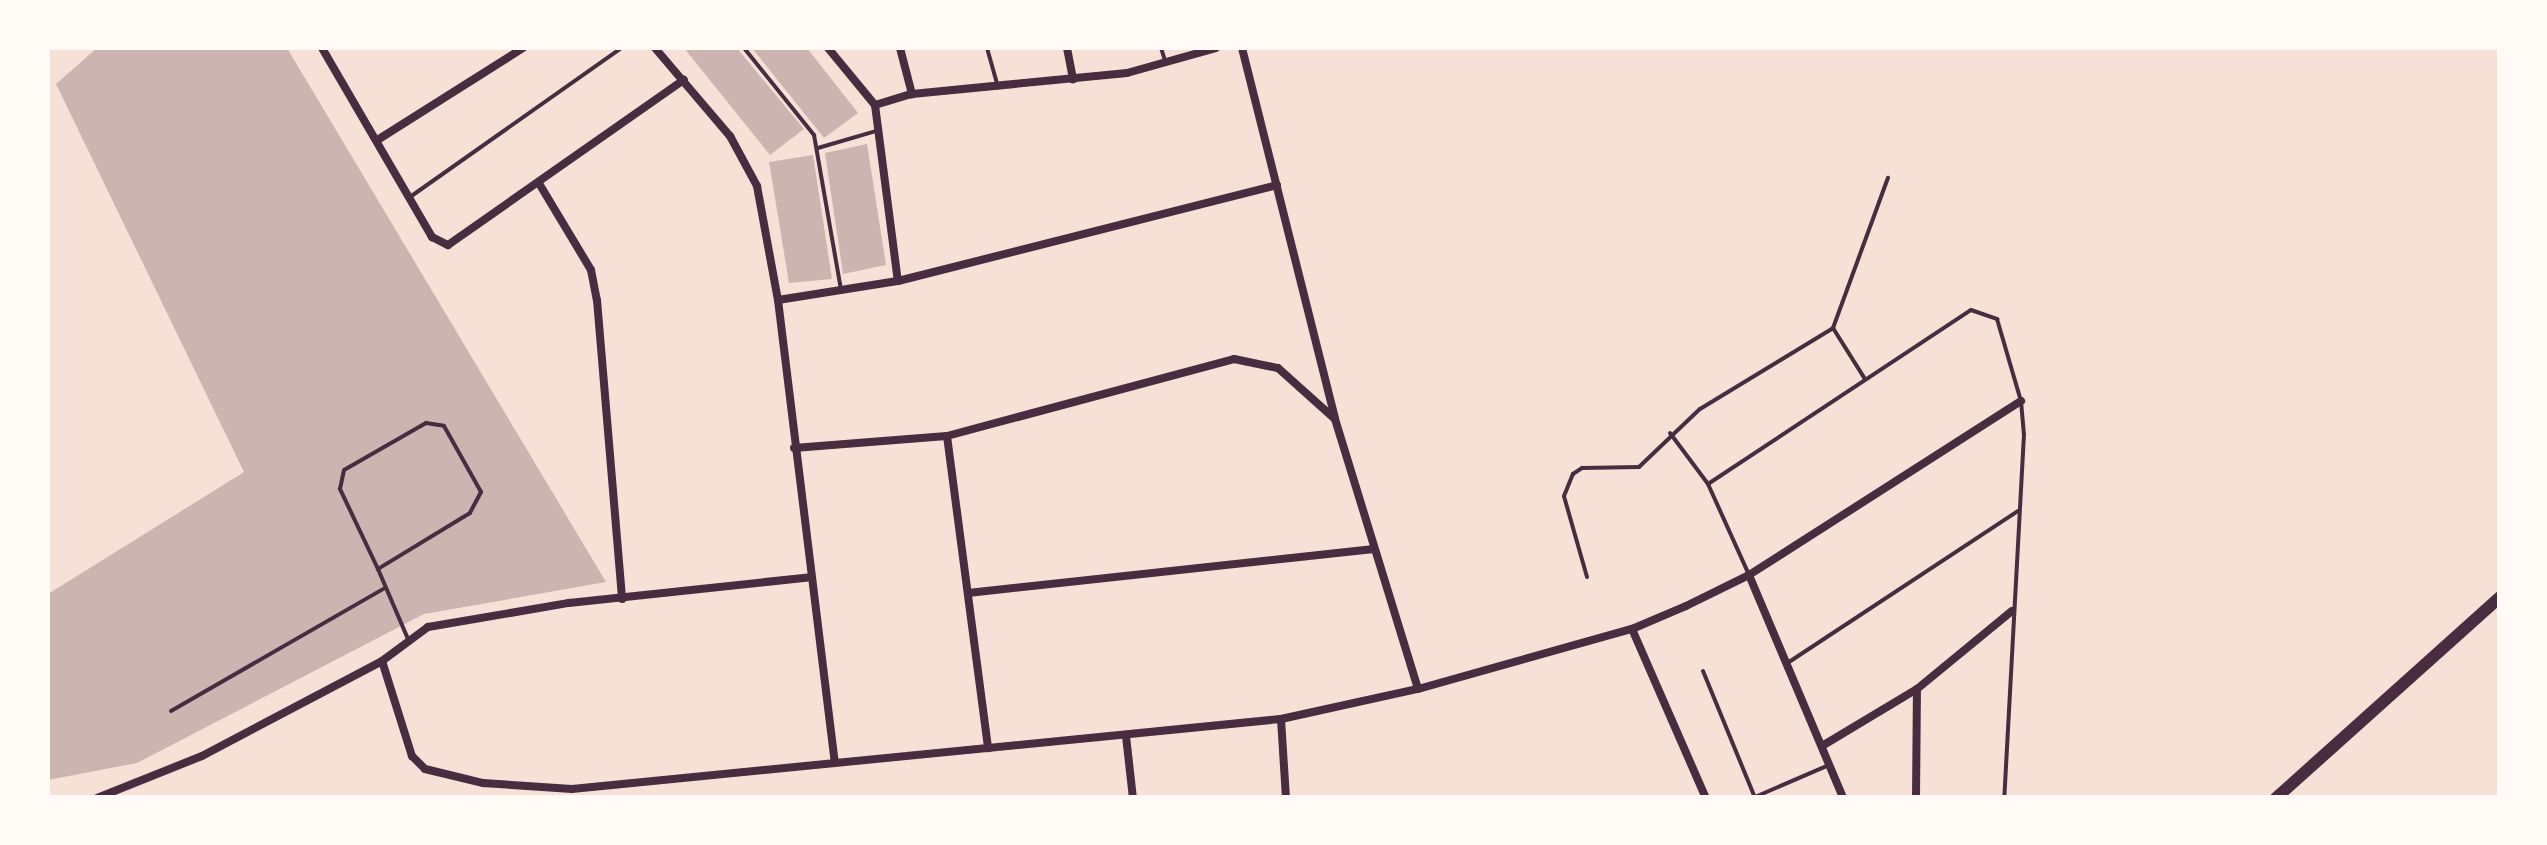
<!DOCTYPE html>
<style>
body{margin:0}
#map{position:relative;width:2547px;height:845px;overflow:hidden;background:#f7e1d7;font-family:Arial,sans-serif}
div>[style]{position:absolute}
.building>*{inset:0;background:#ccb4b1}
.service>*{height:4px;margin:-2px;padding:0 2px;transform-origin:2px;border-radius:2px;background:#4a2c40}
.minor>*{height:8px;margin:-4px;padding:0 4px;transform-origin:4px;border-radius:4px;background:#4a2c40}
.primary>*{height:12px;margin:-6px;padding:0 6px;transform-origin:6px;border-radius:6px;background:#4a2c40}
span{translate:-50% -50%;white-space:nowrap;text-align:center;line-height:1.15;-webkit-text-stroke:8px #fffaf5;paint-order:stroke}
.frame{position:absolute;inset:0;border:50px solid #fffaf5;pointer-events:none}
</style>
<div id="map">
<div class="building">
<i style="clip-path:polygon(97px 48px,287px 48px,606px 582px,424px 614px,137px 763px,48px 780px,48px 594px,244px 472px,56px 84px)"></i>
<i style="clip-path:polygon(684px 48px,737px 48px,804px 129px,770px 155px)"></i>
<i style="clip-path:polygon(752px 48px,807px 48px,858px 113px,824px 138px)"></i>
<i style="clip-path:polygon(867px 144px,886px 265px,843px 274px,825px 153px)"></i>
<i style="clip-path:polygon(813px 155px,832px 279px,789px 283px,769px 162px)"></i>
</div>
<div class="service">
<i style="left:744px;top:48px;width:112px;rotate:51.2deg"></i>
<i style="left:814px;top:135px;width:157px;rotate:80.1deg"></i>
<i style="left:987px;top:48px;width:41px;rotate:74.2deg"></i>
<i style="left:1161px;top:48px;width:13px;rotate:72deg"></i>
<i style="left:818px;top:148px;width:60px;rotate:-16.3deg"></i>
<i style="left:410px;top:197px;width:258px;rotate:-35.2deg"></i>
<i style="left:1833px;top:328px;width:60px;rotate:57.9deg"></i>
<i style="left:1670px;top:433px;width:64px;rotate:53.3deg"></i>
<i style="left:1708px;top:484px;width:100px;rotate:65.7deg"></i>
<i style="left:1708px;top:484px;width:315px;rotate:-33.5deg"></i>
<i style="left:1971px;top:310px;width:28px;rotate:19deg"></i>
<i style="left:1997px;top:319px;width:85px;rotate:73.7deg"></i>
<i style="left:2021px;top:401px;width:33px;rotate:85deg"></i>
<i style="left:2024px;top:434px;width:365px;rotate:93.1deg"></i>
<i style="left:378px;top:569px;width:89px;rotate:-115.4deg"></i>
<i style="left:340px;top:489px;width:19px;rotate:-78deg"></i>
<i style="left:344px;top:470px;width:95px;rotate:-29.8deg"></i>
<i style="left:426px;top:423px;width:18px;rotate:9deg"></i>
<i style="left:444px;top:426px;width:76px;rotate:60.7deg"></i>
<i style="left:481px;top:492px;width:24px;rotate:118deg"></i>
<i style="left:470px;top:513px;width:108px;rotate:148.7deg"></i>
<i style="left:378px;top:569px;width:76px;rotate:66.8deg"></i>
<i style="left:1587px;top:577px;width:84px;rotate:-105.9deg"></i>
<i style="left:1564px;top:496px;width:24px;rotate:-68deg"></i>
<i style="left:1573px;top:474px;width:11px;rotate:-34deg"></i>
<i style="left:1582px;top:468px;width:57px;rotate:-1deg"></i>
<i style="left:1639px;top:467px;width:84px;rotate:-43.6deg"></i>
<i style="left:1700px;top:409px;width:156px;rotate:-31.3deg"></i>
<i style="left:1833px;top:328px;width:160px;rotate:-69.9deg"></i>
<i style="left:1789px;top:662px;width:274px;rotate:-33.4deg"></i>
<i style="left:1703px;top:671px;width:137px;rotate:67.7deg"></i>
<i style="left:171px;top:711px;width:245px;rotate:-29.9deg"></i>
<i style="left:1755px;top:797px;width:81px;rotate:-23.4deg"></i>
</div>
<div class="minor">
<i style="left:322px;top:48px;width:219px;rotate:59.8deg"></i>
<i style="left:432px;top:237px;width:18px;rotate:27deg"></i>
<i style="left:448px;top:245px;width:288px;rotate:-35deg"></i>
<i style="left:655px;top:48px;width:116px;rotate:49.6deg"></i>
<i style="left:730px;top:136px;width:57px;rotate:61.6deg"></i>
<i style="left:757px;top:186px;width:116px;rotate:79.6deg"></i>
<i style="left:778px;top:300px;width:466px;rotate:83deg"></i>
<i style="left:828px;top:48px;width:74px;rotate:50.5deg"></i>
<i style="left:875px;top:105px;width:177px;rotate:82.6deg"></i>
<i style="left:900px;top:48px;width:48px;rotate:75.4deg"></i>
<i style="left:1067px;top:48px;width:32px;rotate:79deg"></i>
<i style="left:1242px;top:48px;width:382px;rotate:75.9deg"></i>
<i style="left:875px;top:105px;width:39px;rotate:-17deg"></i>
<i style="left:912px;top:94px;width:216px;rotate:-5.6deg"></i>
<i style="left:1127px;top:73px;width:92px;rotate:-15.7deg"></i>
<i style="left:379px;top:139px;width:170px;rotate:-32.3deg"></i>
<i style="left:540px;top:185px;width:99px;rotate:59deg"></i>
<i style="left:591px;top:270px;width:31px;rotate:79deg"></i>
<i style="left:597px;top:300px;width:300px;rotate:85.2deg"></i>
<i style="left:778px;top:300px;width:121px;rotate:-9deg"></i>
<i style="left:898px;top:281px;width:391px;rotate:-14.2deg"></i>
<i style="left:947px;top:436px;width:315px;rotate:82.5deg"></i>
<i style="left:794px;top:448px;width:153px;rotate:-4.5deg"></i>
<i style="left:947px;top:436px;width:297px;rotate:-15deg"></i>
<i style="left:1234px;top:359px;width:45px;rotate:11.6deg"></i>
<i style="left:1278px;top:368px;width:76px;rotate:41.8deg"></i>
<i style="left:1335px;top:419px;width:282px;rotate:72.9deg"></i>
<i style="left:1749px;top:575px;width:242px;rotate:67.1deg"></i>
<i style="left:968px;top:593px;width:406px;rotate:-6.2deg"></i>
<i style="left:1632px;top:629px;width:184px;rotate:66.4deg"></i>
<i style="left:382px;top:661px;width:100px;rotate:72.5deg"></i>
<i style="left:412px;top:756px;width:18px;rotate:45deg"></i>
<i style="left:425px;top:769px;width:60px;rotate:13.6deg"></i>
<i style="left:483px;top:783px;width:89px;rotate:3.9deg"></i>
<i style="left:572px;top:789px;width:712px;rotate:-5.64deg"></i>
<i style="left:1281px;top:719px;width:140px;rotate:-12.4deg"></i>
<i style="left:1418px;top:689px;width:222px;rotate:-15.7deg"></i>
<i style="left:1632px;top:629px;width:59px;rotate:-23.1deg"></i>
<i style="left:1686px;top:606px;width:70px;rotate:-26.2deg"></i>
<i style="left:1749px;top:575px;width:323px;rotate:-32.6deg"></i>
<i style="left:1281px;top:719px;width:79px;rotate:86.4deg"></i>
<i style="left:1126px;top:736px;width:62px;rotate:83.6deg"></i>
<i style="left:1822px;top:746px;width:111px;rotate:-31deg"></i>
<i style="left:1917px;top:689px;width:123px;rotate:-39.4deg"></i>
<i style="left:97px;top:798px;width:113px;rotate:-21.8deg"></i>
<i style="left:202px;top:756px;width:204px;rotate:-27.8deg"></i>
<i style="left:382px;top:661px;width:57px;rotate:-36.5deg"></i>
<i style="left:428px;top:627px;width:143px;rotate:-9.7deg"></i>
<i style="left:569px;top:603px;width:243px;rotate:-6.1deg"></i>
<i style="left:1916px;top:798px;width:109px;rotate:-89.5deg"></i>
</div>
<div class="primary">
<i style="left:2276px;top:798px;width:301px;rotate:-41.9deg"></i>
</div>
<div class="frame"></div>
</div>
